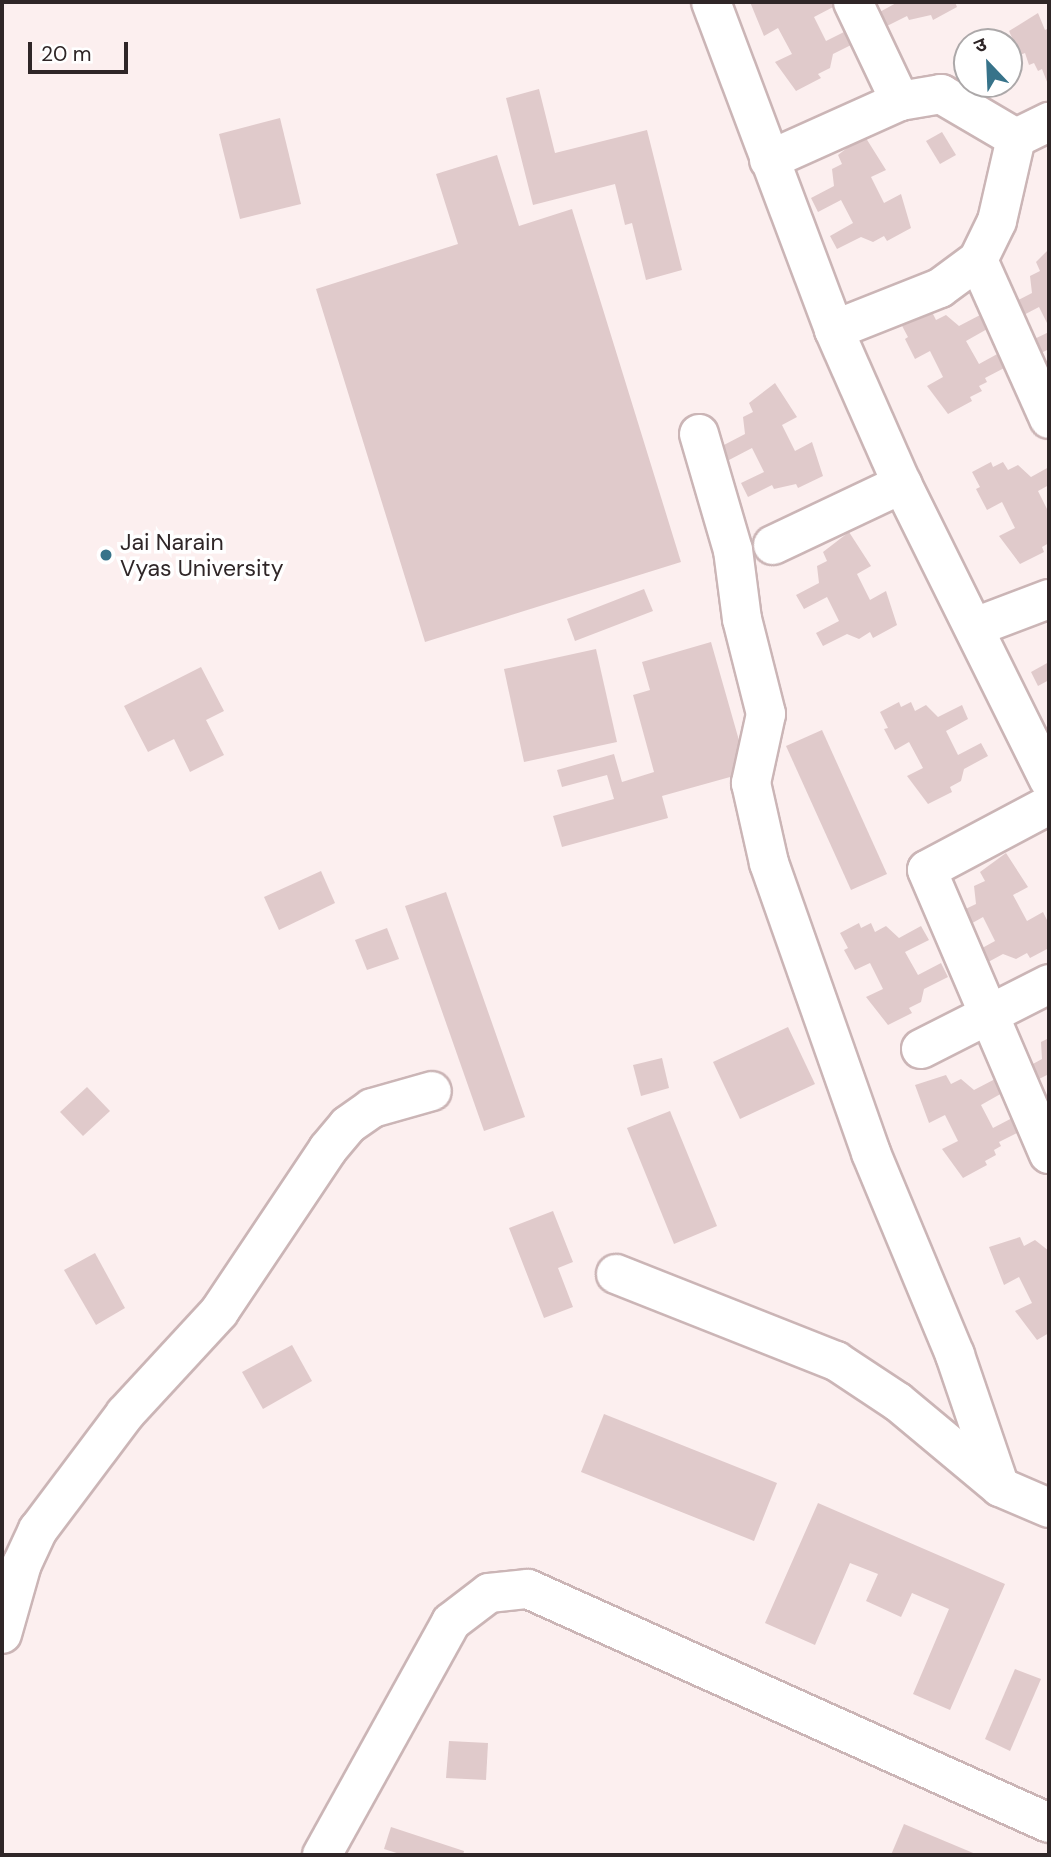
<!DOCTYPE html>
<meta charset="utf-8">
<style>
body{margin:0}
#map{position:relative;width:1051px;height:1857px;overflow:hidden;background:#fcefef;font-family:"DM Sans","Noto Sans Devanagari",sans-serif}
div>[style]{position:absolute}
.building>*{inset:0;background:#e0cacb}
.roads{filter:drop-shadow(2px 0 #cbb5b6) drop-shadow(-2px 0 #cbb5b6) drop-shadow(0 2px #cbb5b6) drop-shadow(0 -2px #cbb5b6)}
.minor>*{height:38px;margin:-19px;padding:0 19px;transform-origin:19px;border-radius:19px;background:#fff}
.dots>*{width:19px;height:19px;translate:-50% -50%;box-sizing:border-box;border:4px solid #fff;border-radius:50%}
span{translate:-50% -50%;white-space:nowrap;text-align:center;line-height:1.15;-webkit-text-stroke:7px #fff;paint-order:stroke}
.poi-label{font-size:23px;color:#2f2627}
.left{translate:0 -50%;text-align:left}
.frame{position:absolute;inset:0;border:4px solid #2f2627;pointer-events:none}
.north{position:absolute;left:953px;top:28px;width:70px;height:70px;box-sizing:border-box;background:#fff;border:2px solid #aca8a9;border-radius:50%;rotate:337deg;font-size:19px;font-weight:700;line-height:28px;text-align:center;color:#2f2627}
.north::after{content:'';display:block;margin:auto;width:24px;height:32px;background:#37738a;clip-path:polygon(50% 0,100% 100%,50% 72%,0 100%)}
.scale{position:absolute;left:28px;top:42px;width:100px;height:32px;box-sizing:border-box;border:4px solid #2f2627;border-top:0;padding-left:9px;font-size:21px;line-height:24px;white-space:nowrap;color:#2f2627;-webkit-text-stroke:5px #fff;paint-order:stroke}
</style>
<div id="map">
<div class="building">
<i style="clip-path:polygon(750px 2px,835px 2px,837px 5px,814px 17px,826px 41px,850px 29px,857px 42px,833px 54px,830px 68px,818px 74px,821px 78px,796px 91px,775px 62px,792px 54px,778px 28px,764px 36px)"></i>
<i style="clip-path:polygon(898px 2px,955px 2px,957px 7px,933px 20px,931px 15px,909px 20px,907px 16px,883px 28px,876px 14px)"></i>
<i style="clip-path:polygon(1038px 13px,1045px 30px,1049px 28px,1049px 87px,1042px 69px,1038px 71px,1034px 63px,1029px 65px,1025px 53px,1020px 55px,1009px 31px)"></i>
<i style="clip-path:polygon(539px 89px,555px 153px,647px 130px,682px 270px,646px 280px,632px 223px,625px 225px,615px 184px,533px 205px,506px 98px)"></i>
<i style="clip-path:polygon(280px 118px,301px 204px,240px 219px,219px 134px)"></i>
<i style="clip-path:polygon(942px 132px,956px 155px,940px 164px,926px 141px)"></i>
<i style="clip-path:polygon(864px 135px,886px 170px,871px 177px,884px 203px,901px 194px,911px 228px,887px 241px,884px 236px,873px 242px,861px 237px,837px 249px,830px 236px,853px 223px,841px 200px,818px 212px,811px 198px,834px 186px,832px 169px,842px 164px,838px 155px)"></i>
<i style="clip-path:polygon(497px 155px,519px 226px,572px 209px,681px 562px,425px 642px,316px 289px,458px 244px,436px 174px)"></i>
<i style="clip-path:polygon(1049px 249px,1049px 327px,1039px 307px,1016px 319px,1009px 305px,1032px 293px,1030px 276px,1040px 271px,1036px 262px)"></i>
<i style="clip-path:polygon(919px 312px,922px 317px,932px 312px,936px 320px,946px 315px,959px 326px,982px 314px,989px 328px,966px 341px,979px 364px,1001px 352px,1008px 366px,985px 378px,987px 382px,979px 386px,982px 391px,970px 397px,972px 401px,948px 414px,927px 386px,943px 377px,930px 351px,915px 359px,905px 339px,908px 337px,900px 322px)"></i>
<i style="clip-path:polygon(1049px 332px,1049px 349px,1035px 356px,1028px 342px)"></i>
<i style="clip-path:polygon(775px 383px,797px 417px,782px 425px,795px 451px,812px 442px,823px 476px,798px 488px,796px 484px,774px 489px,772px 485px,748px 497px,741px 483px,764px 472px,752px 448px,729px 460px,722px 446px,745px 434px,743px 417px,753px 412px,749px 403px)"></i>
<i style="clip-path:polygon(991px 462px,993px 467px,1003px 462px,1008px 470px,1018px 465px,1031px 477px,1049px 467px,1049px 485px,1038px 491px,1049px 513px,1049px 543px,1042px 547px,1044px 552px,1020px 564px,999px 536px,1015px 528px,1002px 502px,987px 510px,976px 489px,980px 487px,972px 472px)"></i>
<i style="clip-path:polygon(849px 532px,871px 566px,857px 574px,870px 600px,886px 591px,897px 625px,873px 638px,870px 632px,859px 639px,847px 634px,823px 646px,816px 633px,839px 621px,827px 597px,804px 609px,796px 595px,819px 583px,817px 566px,827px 561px,823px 552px)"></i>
<i style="clip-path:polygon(644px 589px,653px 611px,575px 641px,567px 619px)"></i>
<i style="clip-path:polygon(711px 642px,748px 772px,662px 796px,668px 818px,562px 847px,553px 816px,614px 799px,607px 775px,562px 787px,557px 770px,614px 754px,622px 782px,654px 772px,633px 695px,650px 690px,642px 662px)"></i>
<i style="clip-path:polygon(596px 649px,617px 742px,524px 762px,504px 669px)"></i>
<i style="clip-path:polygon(1049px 662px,1049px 680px,1038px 686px,1031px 672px)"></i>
<i style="clip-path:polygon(201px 667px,224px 711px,206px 720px,224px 755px,190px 772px,174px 739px,148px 752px,124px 706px)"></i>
<i style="clip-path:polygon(899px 702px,901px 707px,911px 702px,915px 711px,926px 705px,938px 717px,962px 705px,968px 719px,946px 731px,958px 755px,981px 743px,988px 756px,964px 769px,961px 781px,950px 787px,952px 792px,928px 804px,907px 776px,923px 768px,909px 742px,895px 750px,884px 729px,888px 728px,880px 712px)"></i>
<i style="clip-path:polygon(822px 730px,887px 874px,851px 890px,786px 746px)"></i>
<i style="clip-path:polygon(1006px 853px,1028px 887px,1013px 895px,1027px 921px,1043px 912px,1049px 924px,1049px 948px,1030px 958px,1027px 953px,1016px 959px,1003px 954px,979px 967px,973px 953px,995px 941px,983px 917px,960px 930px,953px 915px,976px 904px,974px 886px,985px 881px,980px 872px)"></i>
<i style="clip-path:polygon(321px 871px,335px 903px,279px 930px,264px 897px)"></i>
<i style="clip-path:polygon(446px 892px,525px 1117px,484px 1131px,405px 906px)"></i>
<i style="clip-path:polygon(859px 923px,861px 928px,871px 923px,875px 932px,886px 926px,899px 938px,921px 926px,929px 940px,905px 952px,918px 975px,941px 963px,948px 977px,924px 989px,921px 1002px,909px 1008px,912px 1013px,888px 1025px,866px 997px,883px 989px,870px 963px,855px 970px,844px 950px,848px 948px,840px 933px)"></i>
<i style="clip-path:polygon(387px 928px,399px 959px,367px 970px,355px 940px)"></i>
<i style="clip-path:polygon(788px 1027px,815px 1084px,740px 1119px,713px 1062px)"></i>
<i style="clip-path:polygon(1049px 1038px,1049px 1074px,1027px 1085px,1020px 1071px,1042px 1059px,1041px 1042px)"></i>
<i style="clip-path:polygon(662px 1058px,669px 1088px,641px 1096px,633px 1065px)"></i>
<i style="clip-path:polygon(946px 1075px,951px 1084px,961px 1079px,974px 1090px,997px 1078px,1004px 1092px,981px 1105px,993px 1128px,1016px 1116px,1023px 1130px,999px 1142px,1001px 1146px,994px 1150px,996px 1155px,985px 1161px,987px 1165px,963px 1178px,942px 1149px,958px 1141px,945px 1115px,929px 1123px,915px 1085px)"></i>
<i style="clip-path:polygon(87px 1087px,110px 1111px,83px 1136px,60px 1112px)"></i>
<i style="clip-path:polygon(670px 1111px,717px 1226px,674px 1244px,627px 1128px)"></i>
<i style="clip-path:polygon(553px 1211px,573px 1262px,558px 1268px,573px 1307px,544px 1318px,509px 1228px)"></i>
<i style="clip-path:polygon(1020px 1237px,1024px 1246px,1035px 1240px,1049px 1251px,1049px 1333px,1037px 1340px,1015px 1311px,1032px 1303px,1019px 1277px,1004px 1285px,989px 1247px)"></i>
<i style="clip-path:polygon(95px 1253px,125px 1308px,96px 1325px,64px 1270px)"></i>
<i style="clip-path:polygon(292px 1345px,312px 1381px,263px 1409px,242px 1372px)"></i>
<i style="clip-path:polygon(604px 1414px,777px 1483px,754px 1541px,581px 1472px)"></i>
<i style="clip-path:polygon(818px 1503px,1005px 1584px,950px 1710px,913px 1694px,949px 1609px,912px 1593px,901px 1617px,866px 1601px,878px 1574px,850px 1563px,815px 1645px,765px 1623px)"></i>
<i style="clip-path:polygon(1015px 1669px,1041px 1679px,1010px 1751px,985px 1739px)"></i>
<i style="clip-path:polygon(449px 1741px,488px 1743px,486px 1780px,446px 1778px)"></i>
<i style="clip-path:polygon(904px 1824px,978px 1855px,891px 1855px)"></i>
<i style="clip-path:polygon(391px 1827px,464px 1851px,463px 1855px,403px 1855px,384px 1849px)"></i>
</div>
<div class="roads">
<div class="minor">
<i style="left:711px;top:2px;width:350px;rotate:69.4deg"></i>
<i style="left:834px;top:330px;width:168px;rotate:66.2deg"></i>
<i style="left:902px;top:484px;width:330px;rotate:63.6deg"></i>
<i style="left:853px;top:2px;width:110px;rotate:64.6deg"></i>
<i style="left:1016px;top:138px;width:37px;rotate:-26deg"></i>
<i style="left:769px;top:160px;width:144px;rotate:-24.2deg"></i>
<i style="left:900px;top:101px;width:42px;rotate:-9.7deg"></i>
<i style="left:941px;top:94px;width:87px;rotate:30.4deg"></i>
<i style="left:978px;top:260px;width:174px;rotate:65.9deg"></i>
<i style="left:834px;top:330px;width:114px;rotate:-21.6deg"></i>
<i style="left:940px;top:288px;width:47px;rotate:-36.4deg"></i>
<i style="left:978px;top:260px;width:43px;rotate:-64deg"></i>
<i style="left:997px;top:221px;width:85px;rotate:-77.1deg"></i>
<i style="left:699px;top:434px;width:121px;rotate:73.7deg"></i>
<i style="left:733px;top:550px;width:70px;rotate:82.6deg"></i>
<i style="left:742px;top:619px;width:98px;rotate:75.8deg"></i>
<i style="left:766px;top:714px;width:71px;rotate:102.3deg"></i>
<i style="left:751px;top:783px;width:82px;rotate:77.3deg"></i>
<i style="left:769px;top:863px;width:307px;rotate:70.6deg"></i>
<i style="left:871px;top:1153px;width:219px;rotate:67.4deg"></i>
<i style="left:955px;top:1355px;width:139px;rotate:71.2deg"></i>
<i style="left:773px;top:545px;width:143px;rotate:-25.3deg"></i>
<i style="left:975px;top:627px;width:79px;rotate:-20.7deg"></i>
<i style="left:1049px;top:805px;width:138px;rotate:152deg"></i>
<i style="left:927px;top:870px;width:309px;rotate:66.8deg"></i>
<i style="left:921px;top:1049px;width:144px;rotate:-26.9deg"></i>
<i style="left:616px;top:1274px;width:237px;rotate:21.6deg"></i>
<i style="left:836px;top:1361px;width:74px;rotate:33.5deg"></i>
<i style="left:898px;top:1402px;width:133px;rotate:39.8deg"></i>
<i style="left:1000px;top:1487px;width:53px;rotate:23.2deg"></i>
<i style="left:2px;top:1634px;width:73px;rotate:-74.1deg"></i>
<i style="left:22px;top:1564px;width:38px;rotate:-65deg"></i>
<i style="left:38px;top:1530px;width:145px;rotate:-53.1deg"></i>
<i style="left:125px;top:1414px;width:139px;rotate:-47.3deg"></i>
<i style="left:219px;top:1312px;width:196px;rotate:-56.2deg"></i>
<i style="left:328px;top:1149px;width:31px;rotate:-50deg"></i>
<i style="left:348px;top:1125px;width:29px;rotate:-35deg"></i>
<i style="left:372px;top:1108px;width:62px;rotate:-15.8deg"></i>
<i style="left:322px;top:1855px;width:266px;rotate:-61deg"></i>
<i style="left:451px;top:1622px;width:48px;rotate:-37.3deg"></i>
<i style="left:489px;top:1593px;width:39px;rotate:-6deg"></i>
<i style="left:528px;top:1589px;width:571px;rotate:24.19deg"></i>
</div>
</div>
<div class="dots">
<i style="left:106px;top:555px;background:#37738a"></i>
</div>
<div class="poi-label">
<span class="left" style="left:120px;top:555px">Jai Narain<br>Vyas University</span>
</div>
<div class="frame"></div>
<div class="north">उ</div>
<div class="scale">20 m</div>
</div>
